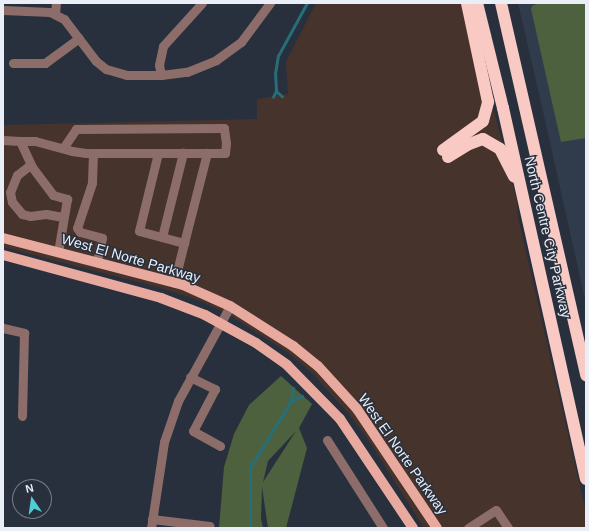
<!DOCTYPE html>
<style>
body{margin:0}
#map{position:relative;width:589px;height:531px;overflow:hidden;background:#29303d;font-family:Arial,sans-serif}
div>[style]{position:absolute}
.commercial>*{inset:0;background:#46332c}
.built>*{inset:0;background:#303b4c}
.green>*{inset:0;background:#4e613e}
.stream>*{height:2.5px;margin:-1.25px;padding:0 1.25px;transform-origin:1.25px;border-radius:1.25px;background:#276f78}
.minor>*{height:9px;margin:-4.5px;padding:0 4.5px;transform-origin:4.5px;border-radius:4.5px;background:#8c6d69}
.major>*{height:10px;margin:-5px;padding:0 5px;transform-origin:5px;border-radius:5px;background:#e8a99f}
.highway>*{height:12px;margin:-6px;padding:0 6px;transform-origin:6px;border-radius:6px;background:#f8cac3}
span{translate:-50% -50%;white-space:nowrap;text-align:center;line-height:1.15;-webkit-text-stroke:3px #29303d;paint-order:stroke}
.street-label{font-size:14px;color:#eaeff7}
.frame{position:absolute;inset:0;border:4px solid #eaeff7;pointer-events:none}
.north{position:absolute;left:12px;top:479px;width:40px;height:40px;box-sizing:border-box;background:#29303d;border:1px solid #767c87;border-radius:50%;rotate:347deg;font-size:11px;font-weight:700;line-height:16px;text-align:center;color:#eaeff7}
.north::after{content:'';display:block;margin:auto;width:14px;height:18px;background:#51ccd4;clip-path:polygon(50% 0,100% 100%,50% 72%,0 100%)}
</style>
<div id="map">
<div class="commercial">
<i style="clip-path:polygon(316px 3px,462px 3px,484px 89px,495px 114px,517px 201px,518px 217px,586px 512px,586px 528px,424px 528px,369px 441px,349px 414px,312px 373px,287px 352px,226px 313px,198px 300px,157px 287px,3px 247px,3px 125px,257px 119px,257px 99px,288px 94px,286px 62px)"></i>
</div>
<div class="built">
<i style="clip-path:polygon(518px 3px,586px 3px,586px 304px,540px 98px)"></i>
</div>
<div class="green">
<i style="clip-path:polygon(538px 3px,586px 3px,586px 138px,561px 142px,531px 9px,532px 6px)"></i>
<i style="clip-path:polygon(evenodd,281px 376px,312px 404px,299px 428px,307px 448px,286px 528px,268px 528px,262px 487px,261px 519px,263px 528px,219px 528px,224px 467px,234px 434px,249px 405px,281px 376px,296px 431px,263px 482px,268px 461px,296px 431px)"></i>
</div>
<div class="stream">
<i style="left:276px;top:91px;width:8px;rotate:40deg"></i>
<i style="left:273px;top:97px;width:7px;rotate:-63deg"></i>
<i style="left:276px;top:91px;width:17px;rotate:-93deg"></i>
<i style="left:275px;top:74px;width:18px;rotate:-81deg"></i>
<i style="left:278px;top:56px;width:60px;rotate:-61.3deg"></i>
<i style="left:291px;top:401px;width:12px;rotate:-24deg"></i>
<i style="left:250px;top:528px;width:60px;rotate:-90deg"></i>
<i style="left:250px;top:468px;width:79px;rotate:-58.5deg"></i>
<i style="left:291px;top:401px;width:13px;rotate:-81deg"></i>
</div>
<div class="minor">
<i style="left:3px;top:10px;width:47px;rotate:2.4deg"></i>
<i style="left:50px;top:12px;width:16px;rotate:27deg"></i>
<i style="left:64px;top:19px;width:53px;rotate:52.7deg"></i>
<i style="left:96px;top:61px;width:13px;rotate:39deg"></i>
<i style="left:106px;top:69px;width:22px;rotate:16deg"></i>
<i style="left:127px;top:75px;width:34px"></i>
<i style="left:161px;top:75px;width:26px;rotate:-7deg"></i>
<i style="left:187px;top:72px;width:31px;rotate:-22deg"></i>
<i style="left:216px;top:60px;width:31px;rotate:-36deg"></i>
<i style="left:241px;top:42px;width:49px;rotate:-53.4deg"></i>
<i style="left:55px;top:14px;width:11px;rotate:-85deg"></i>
<i style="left:13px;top:63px;width:32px"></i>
<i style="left:45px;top:63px;width:42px;rotate:-36.3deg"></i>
<i style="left:161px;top:75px;width:10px;rotate:-101deg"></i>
<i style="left:159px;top:65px;width:19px;rotate:-78deg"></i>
<i style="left:163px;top:46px;width:58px;rotate:-47.8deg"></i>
<i style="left:3px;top:140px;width:17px;rotate:3deg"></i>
<i style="left:20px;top:141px;width:29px;rotate:65deg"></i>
<i style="left:32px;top:167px;width:35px;rotate:53deg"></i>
<i style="left:53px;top:195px;width:15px;rotate:16deg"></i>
<i style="left:67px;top:199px;width:54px;rotate:99.6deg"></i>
<i style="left:20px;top:141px;width:15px"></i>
<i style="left:35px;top:141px;width:38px;rotate:15deg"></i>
<i style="left:72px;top:151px;width:14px;rotate:8deg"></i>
<i style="left:86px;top:153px;width:139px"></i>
<i style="left:225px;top:153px;width:10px;rotate:-84deg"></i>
<i style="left:226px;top:143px;width:15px;rotate:-98deg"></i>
<i style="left:224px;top:128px;width:148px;rotate:179.6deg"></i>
<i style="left:76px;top:129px;width:23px;rotate:124deg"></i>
<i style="left:93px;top:153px;width:30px;rotate:92deg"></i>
<i style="left:92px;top:183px;width:47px;rotate:108.4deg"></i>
<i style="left:77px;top:228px;width:5px;rotate:53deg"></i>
<i style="left:80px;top:232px;width:23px;rotate:15deg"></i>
<i style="left:102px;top:238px;width:25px;rotate:102deg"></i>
<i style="left:158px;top:153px;width:80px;rotate:103.7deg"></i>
<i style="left:139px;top:231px;width:47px;rotate:14.9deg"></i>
<i style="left:184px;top:243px;width:41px;rotate:104deg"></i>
<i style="left:30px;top:165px;width:16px;rotate:142deg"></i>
<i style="left:17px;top:175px;width:18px;rotate:112deg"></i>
<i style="left:10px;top:192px;width:10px;rotate:79deg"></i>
<i style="left:12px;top:202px;width:16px;rotate:50deg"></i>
<i style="left:22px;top:214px;width:8px;rotate:14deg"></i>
<i style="left:30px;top:216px;width:16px;rotate:-7deg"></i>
<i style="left:46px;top:214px;width:17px;rotate:10deg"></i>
<i style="left:162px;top:237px;width:87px;rotate:-76deg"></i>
<i style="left:184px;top:243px;width:93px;rotate:-75.7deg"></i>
<i style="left:3px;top:328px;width:22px;rotate:13deg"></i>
<i style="left:24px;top:333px;width:83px;rotate:91.4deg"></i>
<i style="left:190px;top:377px;width:28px;rotate:26deg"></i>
<i style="left:215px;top:389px;width:47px;rotate:117.6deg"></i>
<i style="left:193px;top:431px;width:31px;rotate:29deg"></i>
<i style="left:327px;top:440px;width:104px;rotate:57.5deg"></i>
<i style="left:152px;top:519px;width:58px;rotate:6.9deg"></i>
<i style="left:151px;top:528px;width:87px;rotate:-81.4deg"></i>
<i style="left:164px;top:442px;width:43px;rotate:-71.1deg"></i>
<i style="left:178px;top:401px;width:108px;rotate:-61.3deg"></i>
<i style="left:468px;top:528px;width:33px;rotate:-33deg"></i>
<i style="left:496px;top:510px;width:22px;rotate:56deg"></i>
</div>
<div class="major">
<i style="left:3px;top:238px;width:186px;rotate:14.6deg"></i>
<i style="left:183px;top:285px;width:51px;rotate:24.1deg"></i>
<i style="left:230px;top:306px;width:75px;rotate:32.4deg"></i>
<i style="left:293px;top:346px;width:32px;rotate:39deg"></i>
<i style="left:318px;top:366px;width:58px;rotate:47.8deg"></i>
<i style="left:357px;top:409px;width:143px;rotate:56.1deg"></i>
<i style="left:3px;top:255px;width:164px;rotate:15.2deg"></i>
<i style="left:161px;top:298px;width:47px;rotate:21.1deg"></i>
<i style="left:205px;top:315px;width:58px;rotate:28.8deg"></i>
<i style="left:256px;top:343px;width:38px;rotate:35deg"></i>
<i style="left:287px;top:365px;width:76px;rotate:45.5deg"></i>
<i style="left:340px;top:419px;width:131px;rotate:56.2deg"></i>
</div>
<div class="highway">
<i style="left:477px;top:3px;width:108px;rotate:76.1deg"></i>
<i style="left:503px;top:108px;width:380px;rotate:77.4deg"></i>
<i style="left:501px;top:3px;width:382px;rotate:77.1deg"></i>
<i style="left:443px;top:150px;width:49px;rotate:-35.9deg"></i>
<i style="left:483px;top:121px;width:20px;rotate:-75deg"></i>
<i style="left:488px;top:102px;width:101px;rotate:-102deg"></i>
<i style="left:448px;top:157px;width:22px;rotate:-32deg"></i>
<i style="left:467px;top:145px;width:17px;rotate:-21deg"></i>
<i style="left:483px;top:139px;width:20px;rotate:30deg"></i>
<i style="left:500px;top:149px;width:31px;rotate:63deg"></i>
</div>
<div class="street-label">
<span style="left:548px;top:237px;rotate:77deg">North Centre City Parkway</span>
<span style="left:131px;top:258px;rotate:16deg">West El Norte Parkway</span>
<span style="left:403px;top:454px;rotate:55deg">West El Norte Parkway</span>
</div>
<div class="frame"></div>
<div class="north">N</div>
</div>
